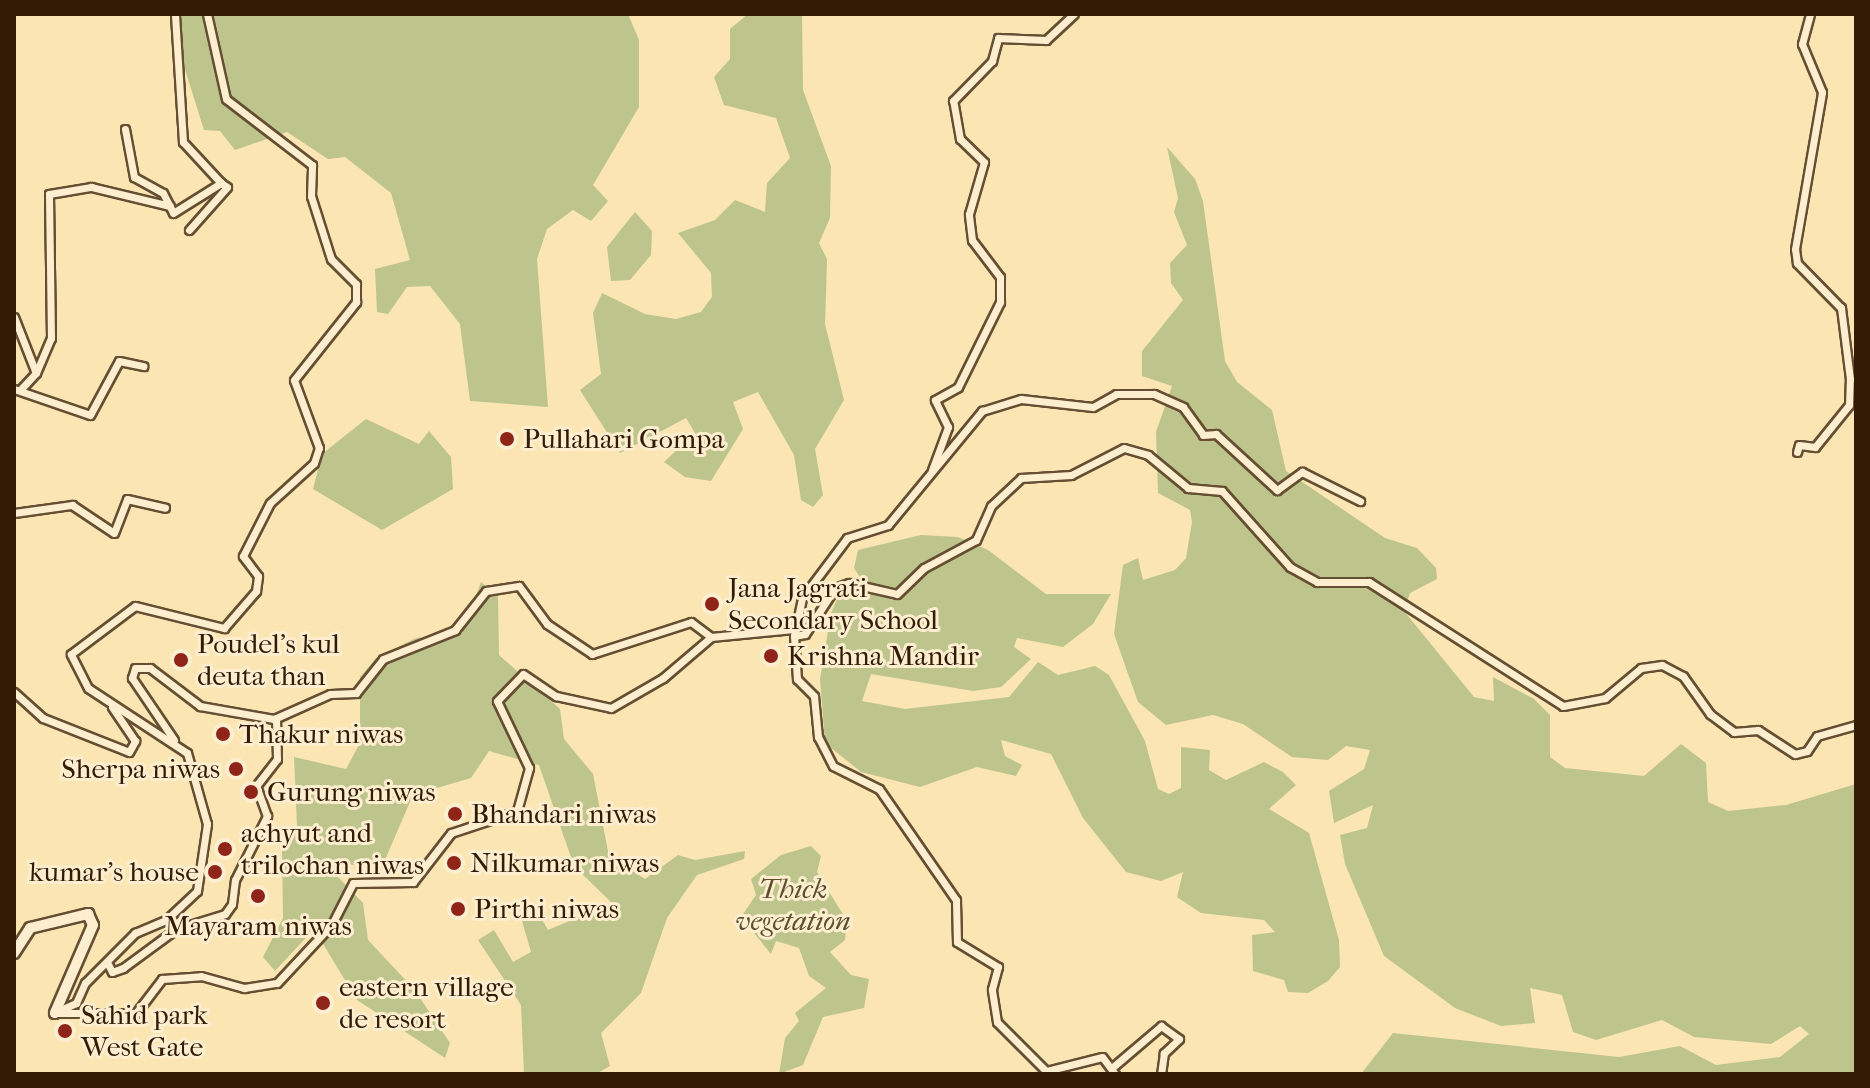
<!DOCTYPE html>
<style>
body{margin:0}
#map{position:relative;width:1870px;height:1088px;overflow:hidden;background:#fae5b3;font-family:"IM FELL French Canon",serif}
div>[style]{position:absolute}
.green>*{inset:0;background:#bdc58d}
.roads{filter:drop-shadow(2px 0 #654e31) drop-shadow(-2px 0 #654e31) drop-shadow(0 2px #654e31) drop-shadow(0 -2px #654e31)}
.street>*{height:7px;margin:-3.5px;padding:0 3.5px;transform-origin:3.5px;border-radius:3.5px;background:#fceece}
.secondary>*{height:10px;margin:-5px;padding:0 5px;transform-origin:5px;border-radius:5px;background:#fceece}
.dots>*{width:22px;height:22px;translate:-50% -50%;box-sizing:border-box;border:4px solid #fceece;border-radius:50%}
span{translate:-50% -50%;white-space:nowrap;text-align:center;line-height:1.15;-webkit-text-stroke:6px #fceece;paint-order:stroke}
.poi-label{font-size:28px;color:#331b06}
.left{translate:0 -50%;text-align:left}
.right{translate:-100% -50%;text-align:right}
.park-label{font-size:28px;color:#5c4e2e;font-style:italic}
.frame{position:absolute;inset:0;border:16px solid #331b06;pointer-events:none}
</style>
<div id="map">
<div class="green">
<i style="clip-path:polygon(182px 14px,628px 14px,639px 40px,639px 107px,593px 185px,608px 201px,591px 221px,573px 210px,547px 229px,537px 259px,548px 407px,470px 401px,460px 324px,430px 286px,407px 287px,388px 314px,377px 312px,375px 269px,410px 260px,391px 193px,345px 157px,328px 159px,287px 132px,235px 150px,220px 131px,204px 130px,177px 44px)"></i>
<i style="clip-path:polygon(748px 14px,802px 14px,803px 90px,831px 166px,830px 218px,819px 243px,827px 259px,825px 324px,844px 400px,815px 449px,823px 495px,813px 507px,801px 500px,794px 455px,758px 392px,733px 402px,743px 429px,711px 481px,685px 477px,664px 462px,695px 433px,686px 418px,620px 453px,580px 390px,601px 374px,593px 313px,602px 293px,645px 314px,676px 319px,701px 312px,712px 297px,711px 273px,678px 233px,715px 220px,735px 200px,765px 212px,767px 183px,790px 158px,776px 118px,724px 105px,714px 77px,730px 59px,730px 29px)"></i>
<i style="clip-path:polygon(1167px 147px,1195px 179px,1203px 201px,1225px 361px,1237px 382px,1272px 410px,1286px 471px,1385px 538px,1417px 548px,1436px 568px,1437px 579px,1410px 593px,1404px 611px,1474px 697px,1494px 701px,1493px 677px,1534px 699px,1550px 715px,1550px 757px,1565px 768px,1644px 776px,1681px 744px,1706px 763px,1708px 802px,1728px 811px,1786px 805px,1856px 784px,1856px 1074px,1361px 1074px,1393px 1033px,1619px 1057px,1680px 1046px,1716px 1065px,1780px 1057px,1809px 1034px,1800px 1026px,1771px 1044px,1694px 1037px,1662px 1020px,1596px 1040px,1573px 1032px,1562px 995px,1530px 988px,1535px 1023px,1501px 1026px,1455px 1008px,1384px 956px,1345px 864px,1340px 835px,1367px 828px,1373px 805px,1334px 823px,1329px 791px,1364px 769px,1370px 750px,1346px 746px,1328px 760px,1292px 757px,1243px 724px,1213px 715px,1166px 725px,1138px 702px,1114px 634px,1123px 565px,1138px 558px,1143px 580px,1175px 570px,1186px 558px,1192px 522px,1190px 510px,1158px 493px,1156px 432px,1172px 386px,1142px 376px,1142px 351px,1183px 300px,1171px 283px,1170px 263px,1187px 245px,1174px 212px,1178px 198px)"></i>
<i style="clip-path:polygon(635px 212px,652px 231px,651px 255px,630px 280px,611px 281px,607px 247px)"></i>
<i style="clip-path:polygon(366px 419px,419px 444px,429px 431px,451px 457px,453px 489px,382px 530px,313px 489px,322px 454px)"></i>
<i style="clip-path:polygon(921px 535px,958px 537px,988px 550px,1046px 594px,1111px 594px,1093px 624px,1063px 647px,1017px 638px,1014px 647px,1031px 659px,1001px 687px,973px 691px,871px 674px,862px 701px,905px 709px,1009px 697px,1038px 662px,1058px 675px,1095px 666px,1109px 675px,1145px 741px,1158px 789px,1169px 794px,1181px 788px,1181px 747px,1210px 750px,1209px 770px,1226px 780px,1264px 762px,1283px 772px,1296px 785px,1269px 809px,1309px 833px,1339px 940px,1340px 967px,1328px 981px,1308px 993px,1288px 992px,1284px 980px,1253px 971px,1252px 935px,1275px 932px,1264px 920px,1201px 913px,1177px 897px,1183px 872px,1161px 881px,1126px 872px,1083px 818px,1051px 754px,1001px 740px,1005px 756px,1022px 765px,1016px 776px,977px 767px,920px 787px,861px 772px,825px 743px,820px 679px,831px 613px,839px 595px,871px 595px,854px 568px,858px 550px)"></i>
<i style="clip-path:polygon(481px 582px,498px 597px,499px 655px,560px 709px,564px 739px,593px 774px,609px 856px,645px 879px,678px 855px,695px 860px,745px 851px,744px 859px,697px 875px,667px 918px,641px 993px,601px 1033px,610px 1066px,596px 1074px,524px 1074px,521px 1005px,478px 940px,494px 930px,513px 962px,531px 952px,522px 921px,539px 914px,548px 930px,612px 903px,574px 866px,539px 765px,489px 751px,471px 778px,413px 795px,381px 869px,340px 863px,338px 877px,363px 903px,368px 940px,414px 989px,450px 1043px,445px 1058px,357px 1000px,314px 929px,275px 971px,263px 957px,283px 918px,282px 849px,297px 826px,294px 757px,346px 769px,360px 743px,360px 677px,376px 658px,416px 638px,462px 634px)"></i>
<i style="clip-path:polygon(811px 846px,821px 856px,817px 872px,847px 921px,845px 940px,830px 952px,851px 975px,869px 979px,864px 1008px,823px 1017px,803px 1065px,779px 1074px,785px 1038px,799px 1021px,795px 1013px,826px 988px,809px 976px,799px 948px,776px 941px,771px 954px,741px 917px,756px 895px,751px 879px,781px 855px)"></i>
</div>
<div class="roads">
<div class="street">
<i style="left:125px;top:129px;width:49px;rotate:79.4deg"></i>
<i style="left:134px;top:177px;width:33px;rotate:29deg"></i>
<i style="left:163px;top:193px;width:22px;rotate:63deg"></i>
<i style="left:173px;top:213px;width:57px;rotate:-32deg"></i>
<i style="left:221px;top:183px;width:56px;rotate:-132.8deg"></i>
<i style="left:183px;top:142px;width:128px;rotate:-93.6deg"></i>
<i style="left:189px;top:230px;width:57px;rotate:-48.5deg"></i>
<i style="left:227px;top:187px;width:7px;rotate:-146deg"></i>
<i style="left:14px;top:317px;width:60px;rotate:68.6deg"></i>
<i style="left:14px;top:389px;width:80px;rotate:18.9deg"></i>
<i style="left:90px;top:415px;width:61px;rotate:-61.8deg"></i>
<i style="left:119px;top:361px;width:25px;rotate:12deg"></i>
<i style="left:21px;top:389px;width:22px;rotate:-47deg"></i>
<i style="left:36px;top:373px;width:38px;rotate:-67deg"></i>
<i style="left:51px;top:338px;width:144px;rotate:-90.8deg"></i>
<i style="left:49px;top:194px;width:43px;rotate:-9.5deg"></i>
<i style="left:91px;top:187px;width:81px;rotate:13.5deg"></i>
<i style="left:1797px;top:452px;width:7px;rotate:-74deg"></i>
<i style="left:1799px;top:445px;width:16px;rotate:7deg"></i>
<i style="left:1815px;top:447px;width:54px;rotate:-51deg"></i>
<i style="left:1849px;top:405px;width:26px;rotate:-88deg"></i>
<i style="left:1850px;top:379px;width:72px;rotate:-97.2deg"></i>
<i style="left:1841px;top:308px;width:63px;rotate:-134.4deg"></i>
<i style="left:1797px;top:263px;width:14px;rotate:-98deg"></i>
<i style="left:1795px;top:249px;width:159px;rotate:-80.2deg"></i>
<i style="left:1822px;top:92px;width:52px;rotate:-112.6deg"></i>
<i style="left:1802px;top:44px;width:31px;rotate:-75deg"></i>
<i style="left:932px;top:470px;width:46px;rotate:-69.6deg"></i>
<i style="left:948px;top:427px;width:30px;rotate:-116deg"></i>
<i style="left:935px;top:400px;width:26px;rotate:-29deg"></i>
<i style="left:958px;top:387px;width:95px;rotate:-63.7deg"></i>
<i style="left:1000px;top:302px;width:25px;rotate:-90deg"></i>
<i style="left:1000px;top:277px;width:46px;rotate:-127.1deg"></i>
<i style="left:972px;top:240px;width:26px;rotate:-97deg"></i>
<i style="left:969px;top:214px;width:54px;rotate:-73.9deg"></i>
<i style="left:984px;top:162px;width:33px;rotate:-136deg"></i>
<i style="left:960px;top:139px;width:39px;rotate:-100deg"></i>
<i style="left:953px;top:101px;width:56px;rotate:-45.7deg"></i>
<i style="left:992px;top:61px;width:24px;rotate:-75deg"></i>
<i style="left:998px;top:38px;width:48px;rotate:2.4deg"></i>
<i style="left:1046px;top:40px;width:38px;rotate:-43deg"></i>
<i style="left:14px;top:513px;width:59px;rotate:-7.9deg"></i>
<i style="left:72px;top:505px;width:50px;rotate:33.7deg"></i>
<i style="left:114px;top:533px;width:36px;rotate:-69deg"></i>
<i style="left:127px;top:499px;width:39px;rotate:13deg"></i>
<i style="left:794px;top:636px;width:11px;rotate:-10deg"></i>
<i style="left:805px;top:634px;width:55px;rotate:-56.9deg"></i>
<i style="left:835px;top:588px;width:15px;rotate:-20deg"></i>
<i style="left:849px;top:583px;width:49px;rotate:12.9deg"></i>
<i style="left:897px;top:594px;width:37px;rotate:-44deg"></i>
<i style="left:924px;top:568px;width:59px;rotate:-28.3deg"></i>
<i style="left:976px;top:540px;width:37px;rotate:-66deg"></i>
<i style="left:991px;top:506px;width:41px;rotate:-43deg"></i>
<i style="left:1021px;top:478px;width:50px;rotate:-3.4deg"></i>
<i style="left:1071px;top:475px;width:59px;rotate:-27deg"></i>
<i style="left:1124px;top:448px;width:25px;rotate:16deg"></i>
<i style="left:1148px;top:455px;width:52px;rotate:39.5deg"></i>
<i style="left:1188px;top:488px;width:34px;rotate:5deg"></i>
<i style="left:1222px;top:491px;width:102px;rotate:48.2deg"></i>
<i style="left:1290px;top:567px;width:31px;rotate:29deg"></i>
<i style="left:1317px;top:582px;width:52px"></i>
<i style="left:1369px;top:582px;width:230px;rotate:32.6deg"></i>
<i style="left:1563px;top:706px;width:43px;rotate:-10.8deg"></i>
<i style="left:1605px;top:698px;width:47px;rotate:-39.8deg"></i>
<i style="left:1641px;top:668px;width:21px;rotate:-8deg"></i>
<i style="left:1662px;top:665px;width:24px;rotate:28deg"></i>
<i style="left:1683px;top:676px;width:47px;rotate:54.6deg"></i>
<i style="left:1710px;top:714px;width:30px;rotate:37deg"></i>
<i style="left:1734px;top:732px;width:24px;rotate:-5deg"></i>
<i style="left:1758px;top:730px;width:44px;rotate:33deg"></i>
<i style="left:1795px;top:754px;width:12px;rotate:-14deg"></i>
<i style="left:1807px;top:751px;width:18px;rotate:-56deg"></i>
<i style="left:1817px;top:736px;width:41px;rotate:-15.8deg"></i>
<i style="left:14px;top:692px;width:39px;rotate:42deg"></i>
<i style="left:43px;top:718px;width:92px;rotate:21.6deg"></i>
<i style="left:129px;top:752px;width:13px;rotate:-61deg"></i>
<i style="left:135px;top:741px;width:41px;rotate:-124.1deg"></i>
<i style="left:174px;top:740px;width:75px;rotate:-124.1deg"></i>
<i style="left:132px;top:678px;width:10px;rotate:-73deg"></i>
<i style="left:135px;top:668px;width:15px"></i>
<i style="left:150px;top:668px;width:63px;rotate:37.2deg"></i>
<i style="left:200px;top:706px;width:75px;rotate:10deg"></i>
<i style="left:274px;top:719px;width:61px;rotate:-24.1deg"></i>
<i style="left:330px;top:694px;width:26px;rotate:-2deg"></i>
<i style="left:356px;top:693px;width:43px;rotate:-51.5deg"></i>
<i style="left:383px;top:659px;width:78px;rotate:-21.9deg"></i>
<i style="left:455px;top:630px;width:50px;rotate:-51.5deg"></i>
<i style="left:486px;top:591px;width:33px;rotate:-9deg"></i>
<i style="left:519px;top:586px;width:47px;rotate:53.6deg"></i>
<i style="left:547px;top:624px;width:54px;rotate:33.7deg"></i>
<i style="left:592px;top:654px;width:104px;rotate:-17.9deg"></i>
<i style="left:691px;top:622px;width:25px;rotate:37deg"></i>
<i style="left:107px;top:962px;width:11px;rotate:63deg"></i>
<i style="left:112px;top:972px;width:12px;rotate:-20deg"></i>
<i style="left:123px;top:968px;width:66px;rotate:-36.3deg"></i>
<i style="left:176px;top:929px;width:51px;rotate:-17deg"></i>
<i style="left:225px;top:914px;width:12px;rotate:-55deg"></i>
<i style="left:232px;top:904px;width:24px;rotate:-83deg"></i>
<i style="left:235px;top:880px;width:72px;rotate:-63.4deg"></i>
<i style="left:267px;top:816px;width:32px;rotate:-110deg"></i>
<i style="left:256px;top:786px;width:34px;rotate:-52deg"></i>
<i style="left:277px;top:759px;width:41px;rotate:-91.4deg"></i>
<i style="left:56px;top:1012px;width:22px;rotate:-24deg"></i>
<i style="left:76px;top:1003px;width:22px;rotate:-66deg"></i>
<i style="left:85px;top:983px;width:71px;rotate:-45deg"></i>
<i style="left:135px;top:933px;width:34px;rotate:-23deg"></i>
<i style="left:166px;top:920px;width:42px;rotate:-43.1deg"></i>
<i style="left:197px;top:891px;width:68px;rotate:-81.5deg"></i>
<i style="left:207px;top:824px;width:74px;rotate:-105.7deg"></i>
<i style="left:187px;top:753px;width:118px;rotate:-146.7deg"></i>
<i style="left:88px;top:688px;width:38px;rotate:-117deg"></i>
<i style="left:71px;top:654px;width:80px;rotate:-36.9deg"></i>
<i style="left:135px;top:606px;width:92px;rotate:13.9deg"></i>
<i style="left:224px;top:628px;width:49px;rotate:-49.1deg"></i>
<i style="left:256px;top:591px;width:15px;rotate:-82deg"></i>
<i style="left:258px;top:576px;width:25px;rotate:-127deg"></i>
<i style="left:243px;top:556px;width:59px;rotate:-63deg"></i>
<i style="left:270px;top:503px;width:59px;rotate:-42.3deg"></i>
<i style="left:314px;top:463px;width:16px;rotate:-72deg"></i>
<i style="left:319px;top:448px;width:72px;rotate:-110.2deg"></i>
<i style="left:294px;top:380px;width:100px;rotate:-51.5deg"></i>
<i style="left:356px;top:302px;width:18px;rotate:-90deg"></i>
<i style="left:356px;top:284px;width:35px;rotate:-135deg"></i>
<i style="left:331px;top:259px;width:66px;rotate:-107.6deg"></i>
<i style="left:311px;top:196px;width:31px;rotate:-88deg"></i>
<i style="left:312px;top:165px;width:108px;rotate:-142.5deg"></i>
<i style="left:226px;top:99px;width:87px;rotate:-102.6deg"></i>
<i style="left:55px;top:1013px;width:81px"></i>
<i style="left:136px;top:1013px;width:43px;rotate:-52.6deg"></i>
<i style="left:162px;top:979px;width:39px;rotate:-4deg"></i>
<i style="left:201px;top:976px;width:45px;rotate:15.6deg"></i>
<i style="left:244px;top:988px;width:33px;rotate:-9deg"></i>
<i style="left:277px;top:983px;width:81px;rotate:-47deg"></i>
<i style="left:332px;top:924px;width:46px;rotate:-62.9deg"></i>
<i style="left:353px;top:883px;width:60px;rotate:-1deg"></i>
<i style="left:413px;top:882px;width:62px;rotate:-52.2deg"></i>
<i style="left:451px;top:833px;width:70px;rotate:-18.4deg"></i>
<i style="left:517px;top:811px;width:45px;rotate:-74.4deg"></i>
<i style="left:529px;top:768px;width:74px;rotate:-115.5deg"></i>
<i style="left:497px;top:701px;width:37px;rotate:-46deg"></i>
<i style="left:523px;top:674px;width:40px;rotate:34deg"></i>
<i style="left:556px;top:696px;width:56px;rotate:12.3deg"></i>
<i style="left:611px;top:708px;width:60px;rotate:-30deg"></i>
<i style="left:663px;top:678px;width:63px;rotate:-40.5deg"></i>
<i style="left:711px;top:637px;width:83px;rotate:-5.5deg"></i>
<i style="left:1114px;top:1066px;width:62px;rotate:-40.4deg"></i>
<i style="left:1161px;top:1026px;width:22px;rotate:36deg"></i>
<i style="left:1179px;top:1039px;width:21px;rotate:137deg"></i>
<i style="left:1164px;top:1053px;width:21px;rotate:98deg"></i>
<i style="left:1115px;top:1074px;width:21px;rotate:-127deg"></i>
<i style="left:1102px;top:1057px;width:58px;rotate:166deg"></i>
<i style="left:1046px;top:1071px;width:69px;rotate:-135deg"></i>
<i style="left:997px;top:1022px;width:33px;rotate:-99deg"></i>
<i style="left:992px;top:989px;width:23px;rotate:-75deg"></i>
<i style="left:998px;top:967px;width:48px;rotate:-148.6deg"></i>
<i style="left:957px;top:942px;width:42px;rotate:-91.4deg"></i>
<i style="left:956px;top:900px;width:135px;rotate:-124.7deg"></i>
<i style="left:879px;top:789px;width:51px;rotate:-153.4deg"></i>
<i style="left:833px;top:766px;width:33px;rotate:-117deg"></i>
<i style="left:818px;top:737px;width:41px;rotate:-95.6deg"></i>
<i style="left:814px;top:696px;width:24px;rotate:-135deg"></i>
<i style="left:797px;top:679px;width:43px;rotate:-94deg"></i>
<i style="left:794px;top:636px;width:39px;rotate:-78deg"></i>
<i style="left:802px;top:598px;width:75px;rotate:-53.1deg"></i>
<i style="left:847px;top:538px;width:43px;rotate:-17.6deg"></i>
<i style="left:888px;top:525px;width:148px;rotate:-50.5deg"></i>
<i style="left:982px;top:411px;width:41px;rotate:-17.1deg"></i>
<i style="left:1021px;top:399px;width:72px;rotate:6.3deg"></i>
<i style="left:1093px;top:407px;width:26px;rotate:-29deg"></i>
<i style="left:1116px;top:394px;width:38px"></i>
<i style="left:1154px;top:394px;width:32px;rotate:24deg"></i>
<i style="left:1183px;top:407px;width:34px;rotate:54deg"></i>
<i style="left:1203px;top:435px;width:13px;rotate:-4deg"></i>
<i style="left:1216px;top:434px;width:83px;rotate:42.6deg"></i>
<i style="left:1277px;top:490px;width:31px;rotate:-36deg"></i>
<i style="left:1302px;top:472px;width:65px;rotate:26.6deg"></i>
</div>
<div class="secondary">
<i style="left:14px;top:953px;width:30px;rotate:-57deg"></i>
<i style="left:30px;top:928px;width:60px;rotate:-13.6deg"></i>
<i style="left:88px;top:914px;width:12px;rotate:66deg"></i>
<i style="left:93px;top:925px;width:96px;rotate:113.4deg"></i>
</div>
</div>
<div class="dots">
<i style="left:507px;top:439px;background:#8f2418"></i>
<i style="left:712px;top:604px;background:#8f2418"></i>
<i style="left:771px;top:656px;background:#8f2418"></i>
<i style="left:181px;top:660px;background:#8f2418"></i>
<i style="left:223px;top:734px;background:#8f2418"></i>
<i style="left:236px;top:769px;background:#8f2418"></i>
<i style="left:251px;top:792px;background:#8f2418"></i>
<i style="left:455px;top:814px;background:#8f2418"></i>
<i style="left:225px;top:849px;background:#8f2418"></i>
<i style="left:454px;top:863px;background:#8f2418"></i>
<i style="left:215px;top:872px;background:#8f2418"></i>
<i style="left:258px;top:896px;background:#8f2418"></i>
<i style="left:458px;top:909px;background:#8f2418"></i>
<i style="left:323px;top:1003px;background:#8f2418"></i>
<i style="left:65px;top:1031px;background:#8f2418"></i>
</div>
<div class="poi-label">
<span class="left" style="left:523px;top:439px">Pullahari Gompa</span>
<span class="left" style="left:728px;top:604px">Jana Jagrati<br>Secondary School</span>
<span class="left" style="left:197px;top:660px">Poudel's kul<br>deuta than</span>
<span class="left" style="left:787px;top:656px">Krishna Mandir</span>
<span class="left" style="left:239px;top:734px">Thakur niwas</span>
<span class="right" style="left:220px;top:769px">Sherpa niwas</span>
<span class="left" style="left:267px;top:792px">Gurung niwas</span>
<span class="left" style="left:471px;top:814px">Bhandari niwas</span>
<span class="left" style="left:241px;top:849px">achyut and<br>trilochan niwas</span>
<span class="left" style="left:470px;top:863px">Nilkumar niwas</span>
<span class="right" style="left:199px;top:872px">kumar's house</span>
<span class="left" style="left:474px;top:909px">Pirthi niwas</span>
<span style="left:258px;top:926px">Mayaram niwas</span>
<span class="left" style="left:339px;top:1003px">eastern village<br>de resort</span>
<span class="left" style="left:81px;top:1031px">Sahid park<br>West Gate</span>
</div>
<div class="park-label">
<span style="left:793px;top:905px">Thick<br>vegetation</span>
</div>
<div class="frame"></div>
</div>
